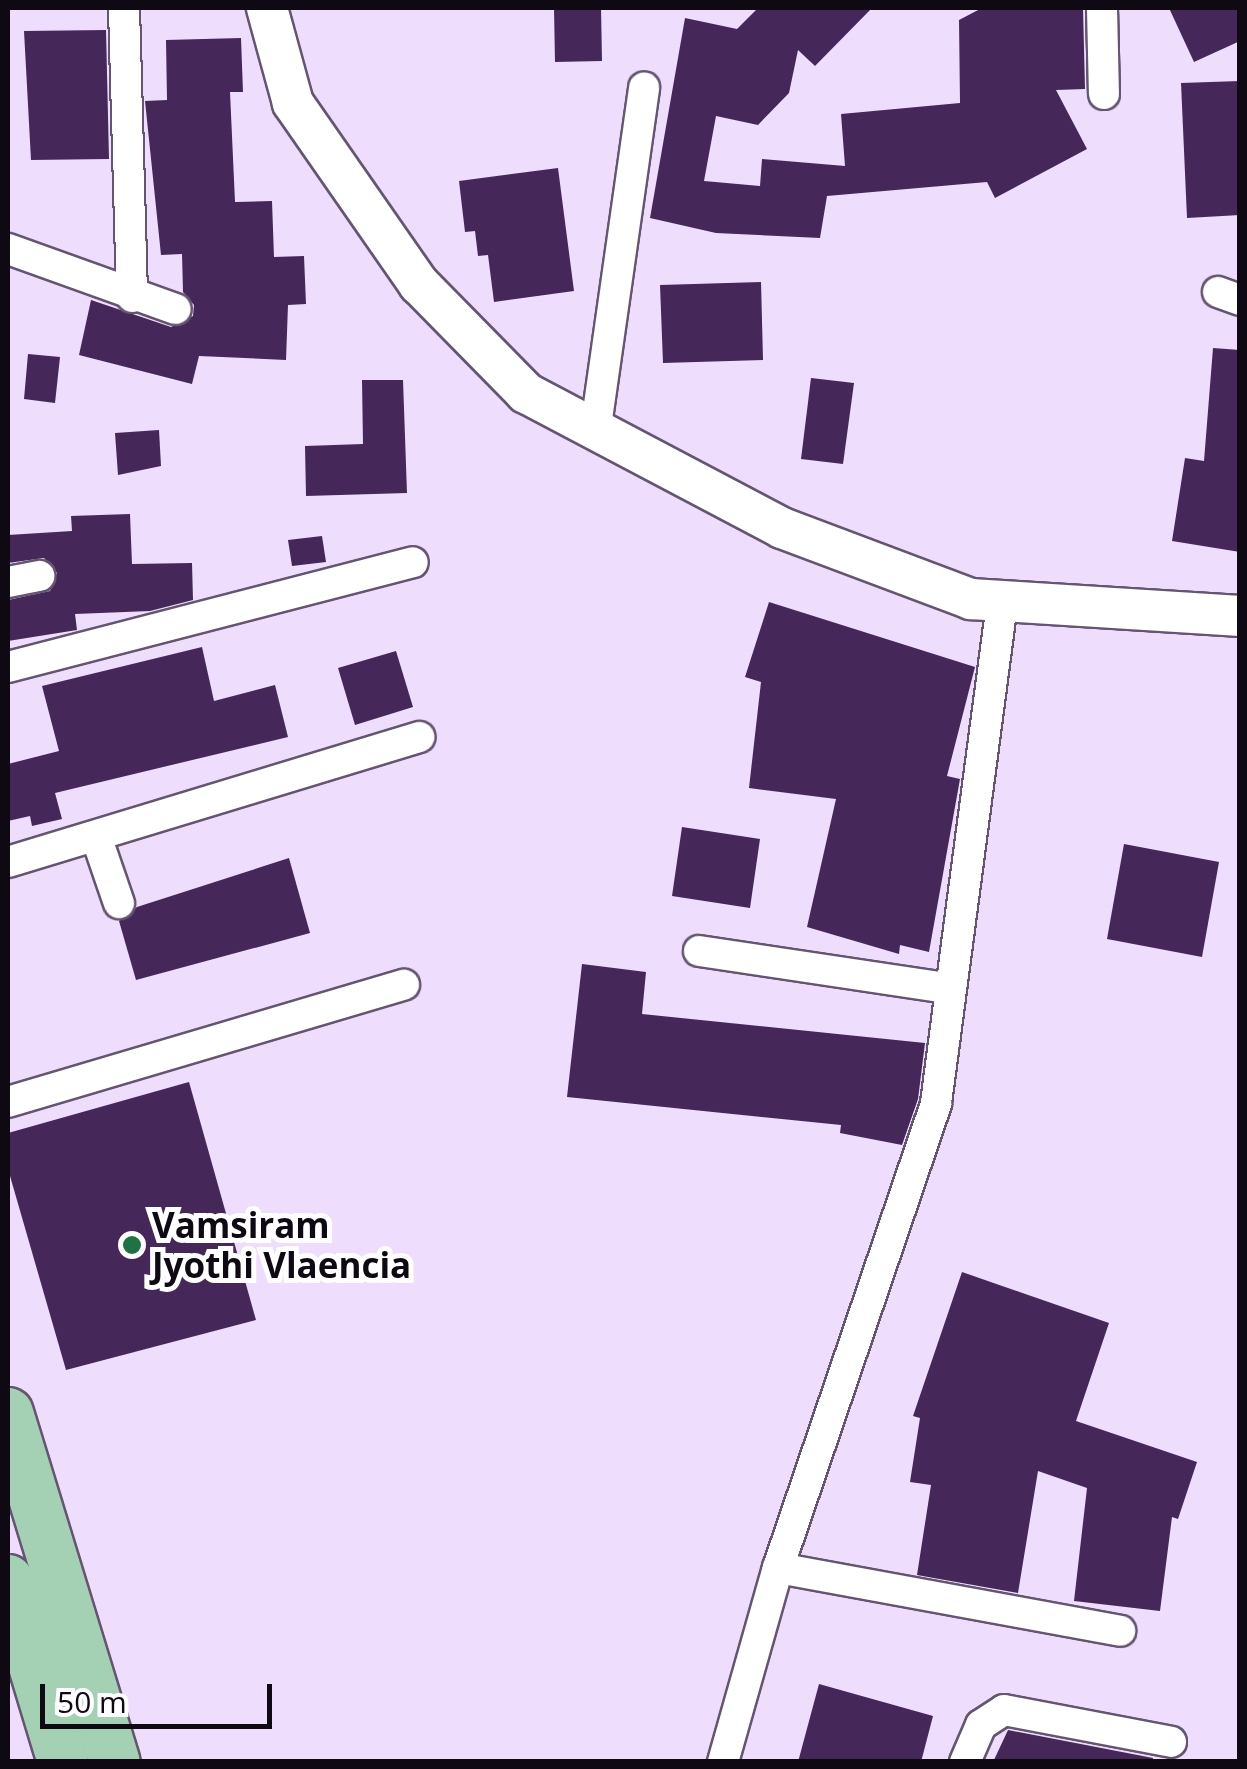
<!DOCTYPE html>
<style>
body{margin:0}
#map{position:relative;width:1247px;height:1769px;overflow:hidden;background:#eeddfc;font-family:"Open Sans",sans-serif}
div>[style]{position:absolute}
.building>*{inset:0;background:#452859}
.roads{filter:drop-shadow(2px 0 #645570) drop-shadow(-2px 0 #645570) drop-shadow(0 2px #645570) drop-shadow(0 -2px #645570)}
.minor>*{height:30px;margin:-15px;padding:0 15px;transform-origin:15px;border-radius:15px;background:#fff}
.tertiary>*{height:40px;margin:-20px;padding:0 20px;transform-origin:20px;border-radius:20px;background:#fff}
.primary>*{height:50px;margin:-25px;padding:0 25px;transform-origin:25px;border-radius:25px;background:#a4d1b4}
.dots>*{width:28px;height:28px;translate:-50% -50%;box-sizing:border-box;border:5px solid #fff;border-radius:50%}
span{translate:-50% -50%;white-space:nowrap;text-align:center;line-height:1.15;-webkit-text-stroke:10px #fff;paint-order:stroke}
.poi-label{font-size:35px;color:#0f0914;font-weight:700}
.left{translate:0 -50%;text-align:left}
.frame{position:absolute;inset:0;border:10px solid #0f0914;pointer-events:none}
.scale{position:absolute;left:40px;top:1684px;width:232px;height:45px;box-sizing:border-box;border:5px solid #0f0914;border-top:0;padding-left:12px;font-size:30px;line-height:35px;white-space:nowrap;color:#0f0914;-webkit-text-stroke:8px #fff;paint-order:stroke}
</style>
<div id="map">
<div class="building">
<i style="clip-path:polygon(554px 8px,601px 8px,602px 61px,555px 62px)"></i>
<i style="clip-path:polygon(758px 8px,872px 8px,815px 66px,798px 50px,789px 93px,758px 125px,716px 116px,704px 181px,760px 186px,762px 159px,845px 166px,841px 114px,960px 103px,959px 20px,982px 8px,1083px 8px,1085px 89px,1056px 90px,1087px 149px,995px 198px,987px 182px,827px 196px,820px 238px,716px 233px,650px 218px,685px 18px,737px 29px)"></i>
<i style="clip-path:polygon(1169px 8px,1240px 8px,1240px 41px,1194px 62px)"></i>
<i style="clip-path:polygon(106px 30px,109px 159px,31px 160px,24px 31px)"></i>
<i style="clip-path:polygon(241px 38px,243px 92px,230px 92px,235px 202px,272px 201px,274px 257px,304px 256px,306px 304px,288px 305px,286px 360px,199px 356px,192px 384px,79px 355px,91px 300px,171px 327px,193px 316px,194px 305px,183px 292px,182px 254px,161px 255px,145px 101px,167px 100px,166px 40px)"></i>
<i style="clip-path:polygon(1240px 81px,1240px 215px,1187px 218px,1181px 83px)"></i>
<i style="clip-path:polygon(558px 168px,574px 291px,494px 302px,488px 255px,478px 256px,475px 231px,465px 232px,459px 181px)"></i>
<i style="clip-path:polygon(761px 282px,763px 360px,663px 363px,660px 285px)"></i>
<i style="clip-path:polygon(1213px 348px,1240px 350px,1240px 552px,1172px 541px,1185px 458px,1204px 461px)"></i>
<i style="clip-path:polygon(28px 354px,60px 357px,55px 403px,24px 399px)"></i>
<i style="clip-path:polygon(811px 378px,854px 383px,843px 464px,801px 459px)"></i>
<i style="clip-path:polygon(362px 380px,403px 380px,407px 493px,306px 496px,305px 446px,363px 444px)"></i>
<i style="clip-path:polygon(159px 430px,161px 466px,118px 475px,115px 433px)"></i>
<i style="clip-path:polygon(130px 514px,132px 564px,192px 563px,193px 600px,150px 611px,75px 614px,77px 630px,8px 641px,8px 600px,50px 591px,57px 573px,44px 558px,8px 563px,8px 535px,72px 531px,71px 516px)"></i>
<i style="clip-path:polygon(322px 536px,326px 562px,292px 566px,288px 540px)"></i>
<i style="clip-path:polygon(769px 602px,975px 667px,947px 776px,960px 779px,929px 952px,900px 945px,899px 954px,807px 927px,836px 799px,749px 788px,761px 682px,745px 677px)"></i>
<i style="clip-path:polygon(202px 647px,214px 701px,275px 685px,288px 737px,55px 793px,62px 819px,32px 826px,30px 816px,8px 821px,8px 764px,59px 751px,42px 686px)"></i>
<i style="clip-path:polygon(396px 651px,413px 707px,355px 725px,338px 668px)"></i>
<i style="clip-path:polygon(682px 827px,760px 839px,750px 908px,672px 896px)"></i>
<i style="clip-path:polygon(1124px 844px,1219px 862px,1202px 957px,1107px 939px)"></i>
<i style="clip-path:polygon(289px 858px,310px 933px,136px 980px,119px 921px,137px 907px)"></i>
<i style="clip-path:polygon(582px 964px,646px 972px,642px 1014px,925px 1043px,918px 1099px,902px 1145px,840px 1133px,841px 1125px,567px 1097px)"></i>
<i style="clip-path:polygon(189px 1082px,256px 1320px,66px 1370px,8px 1169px,8px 1133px)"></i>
<i style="clip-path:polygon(962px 1272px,1109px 1323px,1076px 1421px,1197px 1462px,1178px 1519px,1172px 1517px,1160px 1611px,1074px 1601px,1087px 1488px,1038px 1471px,1018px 1593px,917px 1575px,931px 1485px,910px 1482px,920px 1418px,913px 1416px)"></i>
<i style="clip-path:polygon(819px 1684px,933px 1716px,921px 1762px,798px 1762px)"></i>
<i style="clip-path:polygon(1008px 1730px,1153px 1758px,1152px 1762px,993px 1762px)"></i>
</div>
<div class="roads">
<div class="minor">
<i style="left:124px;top:8px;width:289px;rotate:88.4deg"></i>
<i style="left:1102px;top:8px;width:86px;rotate:88.7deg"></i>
<i style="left:8px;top:249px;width:178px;rotate:19.7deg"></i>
<i style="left:1218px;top:292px;width:23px;rotate:20deg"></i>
<i style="left:596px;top:426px;width:342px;rotate:-81.9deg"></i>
<i style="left:8px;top:582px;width:32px;rotate:-11deg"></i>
<i style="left:8px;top:667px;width:418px;rotate:-14.5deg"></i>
<i style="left:96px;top:836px;width:71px;rotate:71.1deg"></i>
<i style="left:8px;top:862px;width:430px;rotate:-16.9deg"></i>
<i style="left:699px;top:951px;width:252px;rotate:8.5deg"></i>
<i style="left:8px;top:1102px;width:413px;rotate:-16.5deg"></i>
<i style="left:778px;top:1568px;width:348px;rotate:10.4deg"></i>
<i style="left:723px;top:1762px;width:202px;rotate:-74.2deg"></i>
<i style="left:778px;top:1568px;width:491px;rotate:-71.2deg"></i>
<i style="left:936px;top:1103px;width:503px;rotate:-82.47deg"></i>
<i style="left:965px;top:1762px;width:40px;rotate:-66.6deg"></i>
<i style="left:981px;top:1725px;width:27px;rotate:-33deg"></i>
<i style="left:1004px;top:1710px;width:170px;rotate:10.8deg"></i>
</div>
<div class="tertiary">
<i style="left:267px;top:8px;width:98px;rotate:74.7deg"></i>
<i style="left:293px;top:103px;width:221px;rotate:55.2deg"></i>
<i style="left:419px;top:284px;width:153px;rotate:45.5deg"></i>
<i style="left:526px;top:393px;width:289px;rotate:27.8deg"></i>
<i style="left:782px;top:528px;width:202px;rotate:20.6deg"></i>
<i style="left:971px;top:599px;width:270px;rotate:3.6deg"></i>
</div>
<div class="primary">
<i style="left:8px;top:1413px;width:365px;rotate:73deg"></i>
<i style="left:8px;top:1580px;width:190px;rotate:73.2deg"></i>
</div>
</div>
<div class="dots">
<i style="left:132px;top:1245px;background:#1f7244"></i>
</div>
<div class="poi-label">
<span class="left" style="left:152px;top:1245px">Vamsiram<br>Jyothi Vlaencia</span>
</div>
<div class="frame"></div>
<div class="scale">50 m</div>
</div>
